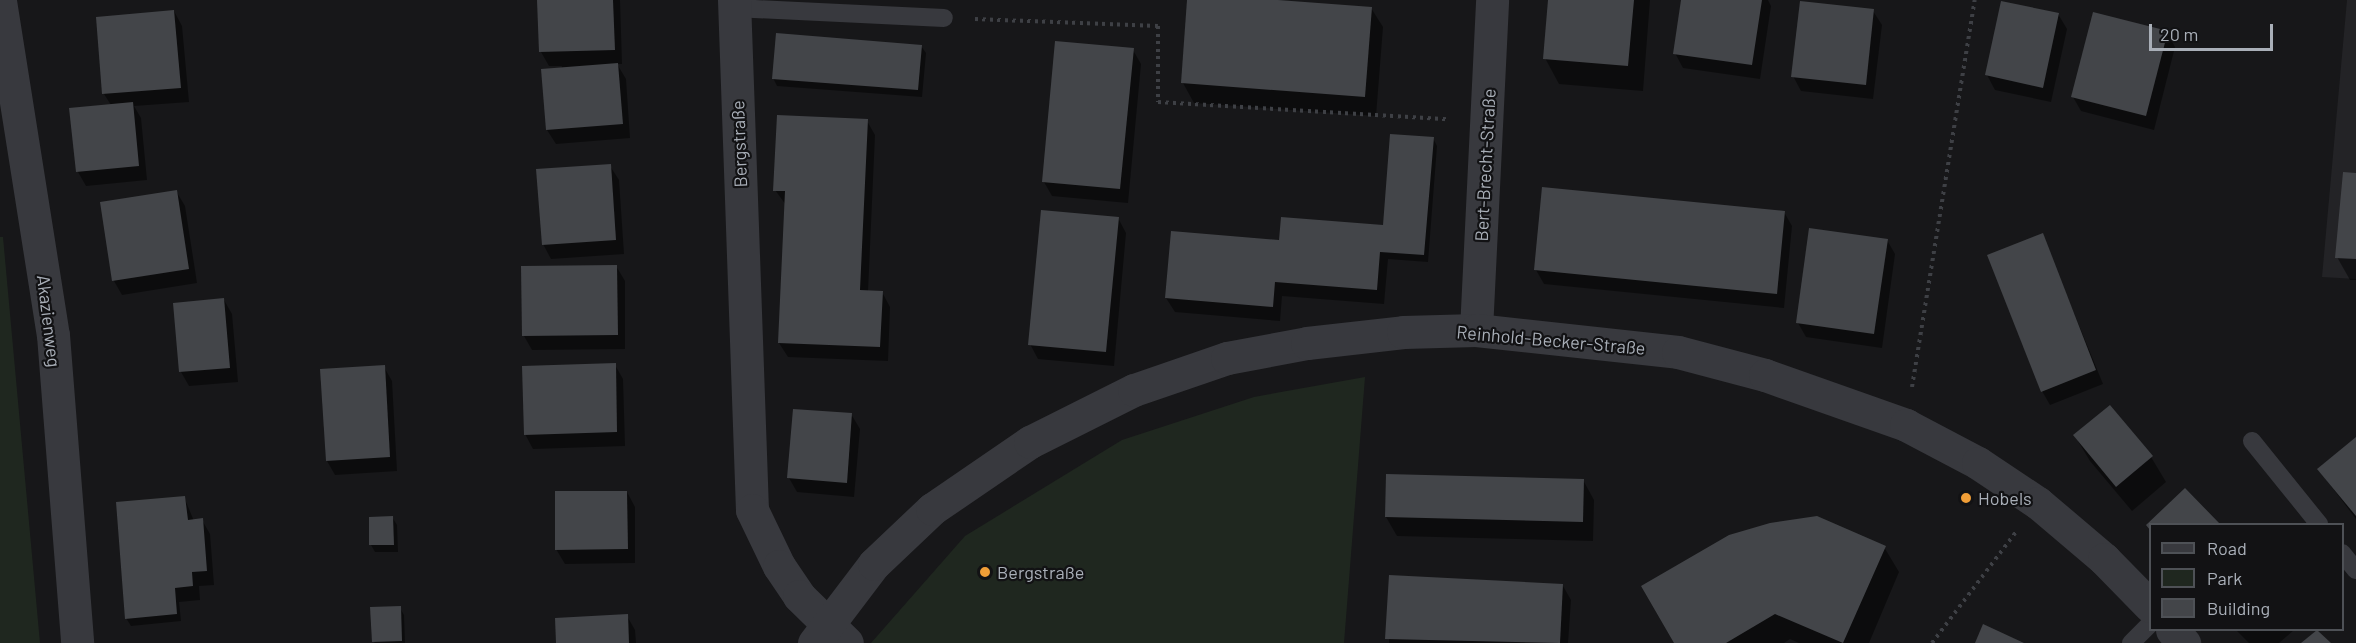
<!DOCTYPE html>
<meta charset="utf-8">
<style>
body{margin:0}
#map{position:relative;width:2356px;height:643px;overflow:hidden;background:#171719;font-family:Barlow,sans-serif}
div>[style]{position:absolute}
.built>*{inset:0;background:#232326}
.green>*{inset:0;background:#1f271f}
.shadow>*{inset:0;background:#0007}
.building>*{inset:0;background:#434549}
.path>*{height:4px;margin-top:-2px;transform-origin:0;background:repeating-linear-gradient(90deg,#3e4045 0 3px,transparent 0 7.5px)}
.service>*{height:18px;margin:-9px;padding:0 9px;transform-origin:9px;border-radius:9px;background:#38393e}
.minor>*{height:33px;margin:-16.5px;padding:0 16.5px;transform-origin:16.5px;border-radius:16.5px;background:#38393e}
.dots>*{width:16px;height:16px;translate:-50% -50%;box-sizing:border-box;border:3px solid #121214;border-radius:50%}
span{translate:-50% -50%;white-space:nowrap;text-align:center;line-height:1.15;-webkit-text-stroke:4.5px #121214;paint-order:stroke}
.street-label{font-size:18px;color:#a9afb8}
.poi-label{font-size:18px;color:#a9afb8}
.left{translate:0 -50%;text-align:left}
.legend{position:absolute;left:2149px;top:523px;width:195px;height:108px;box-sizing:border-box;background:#121214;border:2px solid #4e5156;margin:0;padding:8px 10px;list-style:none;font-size:18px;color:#a9afb8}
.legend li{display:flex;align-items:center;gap:12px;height:30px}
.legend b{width:30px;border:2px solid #4e5156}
.scale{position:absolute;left:2149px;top:24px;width:124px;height:27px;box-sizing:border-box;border:3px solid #a9afb8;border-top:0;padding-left:8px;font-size:18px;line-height:21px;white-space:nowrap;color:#a9afb8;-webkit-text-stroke:4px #121214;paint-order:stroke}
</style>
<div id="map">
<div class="built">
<i style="clip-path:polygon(2347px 0,2356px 0,2356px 279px,2322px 277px)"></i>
</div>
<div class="green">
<i style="clip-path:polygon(0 237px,3px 237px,40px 643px,0 643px)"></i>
<i style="clip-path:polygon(1365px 377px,1344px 643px,871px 643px,965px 536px,1122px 440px,1254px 397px)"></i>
</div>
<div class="shadow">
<i style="clip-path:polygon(539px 0,620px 0,622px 64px,617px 64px,626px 79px,630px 138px,556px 144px,547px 130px,562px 66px,549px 66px,541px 52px)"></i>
<i style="clip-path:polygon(1189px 0,1371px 8px,1383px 27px,1376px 116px,1194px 103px,1183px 83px)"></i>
<i style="clip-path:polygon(1550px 0,1650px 0,1643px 91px,1559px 84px,1545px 58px)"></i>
<i style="clip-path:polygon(1683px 0,1768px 0,1771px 6px,1760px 79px,1683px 68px,1675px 53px)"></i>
<i style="clip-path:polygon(174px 11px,182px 26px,189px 102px,134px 106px,141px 118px,147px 180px,86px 186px,78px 172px,111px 105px,104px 94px)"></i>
<i style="clip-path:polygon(1873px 11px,1882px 25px,1873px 99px,1801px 91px,1793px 76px)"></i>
<i style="clip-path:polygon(2058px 14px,2067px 29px,2051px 102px,1995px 90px,1987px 75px)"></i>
<i style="clip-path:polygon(2167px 32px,2175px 47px,2154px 130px,2081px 111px,2073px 97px)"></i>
<i style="clip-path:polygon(921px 46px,926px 53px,922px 97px,777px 86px,773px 78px)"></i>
<i style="clip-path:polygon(1133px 50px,1141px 64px,1128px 203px,1052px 196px,1044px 182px)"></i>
<i style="clip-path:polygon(867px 121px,875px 135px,868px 292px,882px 292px,890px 307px,888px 361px,788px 357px,779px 343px,786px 205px,775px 190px)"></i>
<i style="clip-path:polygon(1433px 138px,1437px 146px,1428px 262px,1388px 259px,1384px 304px,1282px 296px,1280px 321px,1175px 312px,1166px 298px,1280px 241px,1383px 226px)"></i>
<i style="clip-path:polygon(610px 166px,619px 180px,624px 254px,551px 259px,543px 244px)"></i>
<i style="clip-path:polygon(2356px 174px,2356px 280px,2350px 280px,2337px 257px)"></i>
<i style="clip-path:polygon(176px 191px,185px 206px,197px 283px,122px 295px,114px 281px)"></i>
<i style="clip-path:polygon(1784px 212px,1792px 226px,1784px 308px,1544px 284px,1536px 270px)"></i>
<i style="clip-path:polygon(1118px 218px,1126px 233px,1114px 366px,1038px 359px,1030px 344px)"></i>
<i style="clip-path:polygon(2042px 235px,2103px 384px,2050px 405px,2042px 391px)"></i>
<i style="clip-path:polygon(1887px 240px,1895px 254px,1882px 348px,1806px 337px,1798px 323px)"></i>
<i style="clip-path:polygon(616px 266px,625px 281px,625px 349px,532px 350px,524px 336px)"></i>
<i style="clip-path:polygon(224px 300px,232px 314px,238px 382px,189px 386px,181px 372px,175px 304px)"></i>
<i style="clip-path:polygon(615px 365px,623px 379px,625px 446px,533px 449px,525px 434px)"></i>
<i style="clip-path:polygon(384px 367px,392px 381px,397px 471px,335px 475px,327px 461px,321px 370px)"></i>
<i style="clip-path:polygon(851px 414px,860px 429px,854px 497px,797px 492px,789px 478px)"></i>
<i style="clip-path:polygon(2075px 436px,2151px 457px,2166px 482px,2132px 511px,2090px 461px)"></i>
<i style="clip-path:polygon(2356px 438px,2356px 519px,2319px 470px)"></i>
<i style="clip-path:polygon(1583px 480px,1594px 500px,1593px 541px,1397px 536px,1386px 517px)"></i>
<i style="clip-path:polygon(2185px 490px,2217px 524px,2150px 524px,2150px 530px,2148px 525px)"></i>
<i style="clip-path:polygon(627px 492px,635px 507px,635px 563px,565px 564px,556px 549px)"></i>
<i style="clip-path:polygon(184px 497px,194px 521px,202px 520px,210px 534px,214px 585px,199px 586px,200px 600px,179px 602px,181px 621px,131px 626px,126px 618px)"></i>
<i style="clip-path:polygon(392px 517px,397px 525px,398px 552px,375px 552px,371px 545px)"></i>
<i style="clip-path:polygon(1884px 547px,1899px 572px,1869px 643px,1799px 643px,1790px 639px,1784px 643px,1675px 643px)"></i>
<i style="clip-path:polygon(1390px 576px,1563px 586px,1571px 600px,1568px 643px,1389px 643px)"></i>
<i style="clip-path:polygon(400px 608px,404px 615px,405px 643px,374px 643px)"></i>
<i style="clip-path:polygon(627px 616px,635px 630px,636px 643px,558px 643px)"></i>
<i style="clip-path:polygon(2236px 630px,2294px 630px,2279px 643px,2249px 643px)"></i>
</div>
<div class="building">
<i style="clip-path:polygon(537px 0,613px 0,615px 50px,539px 52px)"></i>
<i style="clip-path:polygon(1187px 0,1278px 0,1372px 7px,1365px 97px,1181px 83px)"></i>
<i style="clip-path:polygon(1548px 0,1634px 0,1628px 66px,1543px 59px)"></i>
<i style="clip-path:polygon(1681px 0,1762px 0,1752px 65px,1673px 54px)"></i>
<i style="clip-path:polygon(1800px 1px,1874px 9px,1866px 85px,1791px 77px)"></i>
<i style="clip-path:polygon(2001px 1px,2059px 13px,2043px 88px,1985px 75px)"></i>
<i style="clip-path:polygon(174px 10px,181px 88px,102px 94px,96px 17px)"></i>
<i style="clip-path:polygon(2093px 12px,2168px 31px,2146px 116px,2071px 97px)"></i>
<i style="clip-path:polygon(776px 33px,922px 45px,918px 90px,772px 79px)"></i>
<i style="clip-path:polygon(1055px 41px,1134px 48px,1120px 189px,1042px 182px)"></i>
<i style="clip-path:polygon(618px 63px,623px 124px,546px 130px,541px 69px)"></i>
<i style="clip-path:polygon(133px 102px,139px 166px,76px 172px,69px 108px)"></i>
<i style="clip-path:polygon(777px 115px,868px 119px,860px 290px,883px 291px,880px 347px,778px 343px,785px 191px,773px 191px)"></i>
<i style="clip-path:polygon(1390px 134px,1434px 137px,1424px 255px,1380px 252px,1377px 290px,1275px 282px,1273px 307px,1165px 298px,1171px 231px,1279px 240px,1281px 217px,1383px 225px)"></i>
<i style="clip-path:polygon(611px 164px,616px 240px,542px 245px,536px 169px)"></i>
<i style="clip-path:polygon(2343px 172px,2356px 173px,2356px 259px,2335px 258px)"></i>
<i style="clip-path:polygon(1542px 187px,1785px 211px,1777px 294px,1534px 270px)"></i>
<i style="clip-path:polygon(177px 190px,189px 269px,112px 281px,100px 202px)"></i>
<i style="clip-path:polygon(1041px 210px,1119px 217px,1106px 352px,1028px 345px)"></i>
<i style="clip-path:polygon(1809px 228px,1888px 239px,1874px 334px,1796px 323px)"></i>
<i style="clip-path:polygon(2043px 233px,2096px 370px,2041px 392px,1987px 255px)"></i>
<i style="clip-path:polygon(617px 265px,618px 335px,522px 336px,521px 266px)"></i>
<i style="clip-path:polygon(224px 298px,230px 368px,179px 372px,173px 303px)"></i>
<i style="clip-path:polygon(616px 363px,617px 432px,524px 435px,522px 366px)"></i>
<i style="clip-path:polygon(385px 365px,390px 457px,326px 461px,320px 369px)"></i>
<i style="clip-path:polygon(2110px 405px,2153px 456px,2116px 487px,2073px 435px)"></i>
<i style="clip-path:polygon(793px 409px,852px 413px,847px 483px,787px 478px)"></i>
<i style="clip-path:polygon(2356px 437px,2356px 516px,2317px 469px)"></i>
<i style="clip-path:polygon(1386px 474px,1584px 479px,1583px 522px,1385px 517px)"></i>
<i style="clip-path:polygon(2185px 488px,2220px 524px,2150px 524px,2150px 530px,2146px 525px)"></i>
<i style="clip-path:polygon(555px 491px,627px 491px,628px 549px,555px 550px)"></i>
<i style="clip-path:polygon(185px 496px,188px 520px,203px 518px,207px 571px,192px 572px,193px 586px,175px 588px,177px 614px,125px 619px,116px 502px)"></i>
<i style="clip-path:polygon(393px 516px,394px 545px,369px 545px,369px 517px)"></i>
<i style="clip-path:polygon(1817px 516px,1886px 546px,1843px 643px,1775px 614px,1726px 643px,1674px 643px,1641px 586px,1729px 535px,1770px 523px)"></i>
<i style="clip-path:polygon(1389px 575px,1563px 584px,1560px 643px,1385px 639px)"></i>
<i style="clip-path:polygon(401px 606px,402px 641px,372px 642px,370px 607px)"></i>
<i style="clip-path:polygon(628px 614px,629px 643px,556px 643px,555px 618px)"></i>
<i style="clip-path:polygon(1983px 624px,2024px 643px,1975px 643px)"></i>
<i style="clip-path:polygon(2317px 630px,2331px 643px,2301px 643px)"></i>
</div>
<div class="path">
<i style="left:975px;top:19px;width:183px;rotate:2.2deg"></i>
<i style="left:1158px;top:26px;width:76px;rotate:90deg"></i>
<i style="left:1158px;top:102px;width:290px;rotate:3.4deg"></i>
<i style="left:1912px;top:387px;width:392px;rotate:-80.8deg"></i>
<i style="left:1932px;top:643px;width:139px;rotate:-52.9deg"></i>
</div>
<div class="service">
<i style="left:734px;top:8px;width:210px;rotate:2.7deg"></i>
<i style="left:2252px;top:441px;width:107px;rotate:51.1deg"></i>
<i style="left:2342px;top:553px;width:22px;rotate:51deg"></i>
<i style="left:2131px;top:643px;width:27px;rotate:-45deg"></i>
</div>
<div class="minor">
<i style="left:734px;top:0;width:510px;rotate:87.98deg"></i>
<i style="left:752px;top:510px;width:62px;rotate:64.3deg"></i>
<i style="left:779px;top:566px;width:36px;rotate:56deg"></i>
<i style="left:799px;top:596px;width:67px;rotate:44.4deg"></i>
<i style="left:0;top:1px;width:338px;rotate:81deg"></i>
<i style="left:53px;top:335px;width:309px;rotate:85.5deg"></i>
<i style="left:1476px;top:330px;width:330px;rotate:-87.2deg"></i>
<i style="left:2172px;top:630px;width:18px;rotate:47deg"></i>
<i style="left:814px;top:643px;width:99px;rotate:-52.8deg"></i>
<i style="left:874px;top:564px;width:80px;rotate:-43.5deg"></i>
<i style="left:932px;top:509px;width:119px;rotate:-34.4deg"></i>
<i style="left:1030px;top:442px;width:116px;rotate:-26.6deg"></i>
<i style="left:1134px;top:390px;width:98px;rotate:-19deg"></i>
<i style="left:1227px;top:358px;width:81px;rotate:-10.6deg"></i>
<i style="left:1307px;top:343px;width:97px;rotate:-6.5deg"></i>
<i style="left:1403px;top:332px;width:73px;rotate:-1.6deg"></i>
<i style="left:1476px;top:330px;width:203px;rotate:6.2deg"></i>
<i style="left:1678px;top:352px;width:90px;rotate:14.8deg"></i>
<i style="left:1765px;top:375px;width:150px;rotate:19.5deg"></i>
<i style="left:1906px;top:425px;width:81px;rotate:27.8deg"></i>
<i style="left:1978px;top:463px;width:72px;rotate:33.7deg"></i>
<i style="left:2038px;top:503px;width:87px;rotate:40.3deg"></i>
<i style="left:2104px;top:559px;width:66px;rotate:45.6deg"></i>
</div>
<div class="dots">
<i style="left:1966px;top:498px;background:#f09e37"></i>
<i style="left:985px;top:572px;background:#f09e37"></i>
</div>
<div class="street-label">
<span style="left:739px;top:144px;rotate:-92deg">Bergstraße</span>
<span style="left:1485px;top:165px;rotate:-87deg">Bert-Brecht-Straße</span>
<span style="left:49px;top:321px;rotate:83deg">Akazienweg</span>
<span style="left:1551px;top:340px;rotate:5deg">Reinhold-Becker-Straße</span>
</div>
<div class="poi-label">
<span class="left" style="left:1978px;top:498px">Hobels</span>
<span class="left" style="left:997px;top:572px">Bergstraße</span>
</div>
<ul class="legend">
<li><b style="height:8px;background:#38393e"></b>Road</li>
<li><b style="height:16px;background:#1f271f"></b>Park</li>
<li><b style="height:16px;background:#434549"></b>Building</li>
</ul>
<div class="scale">20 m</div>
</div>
